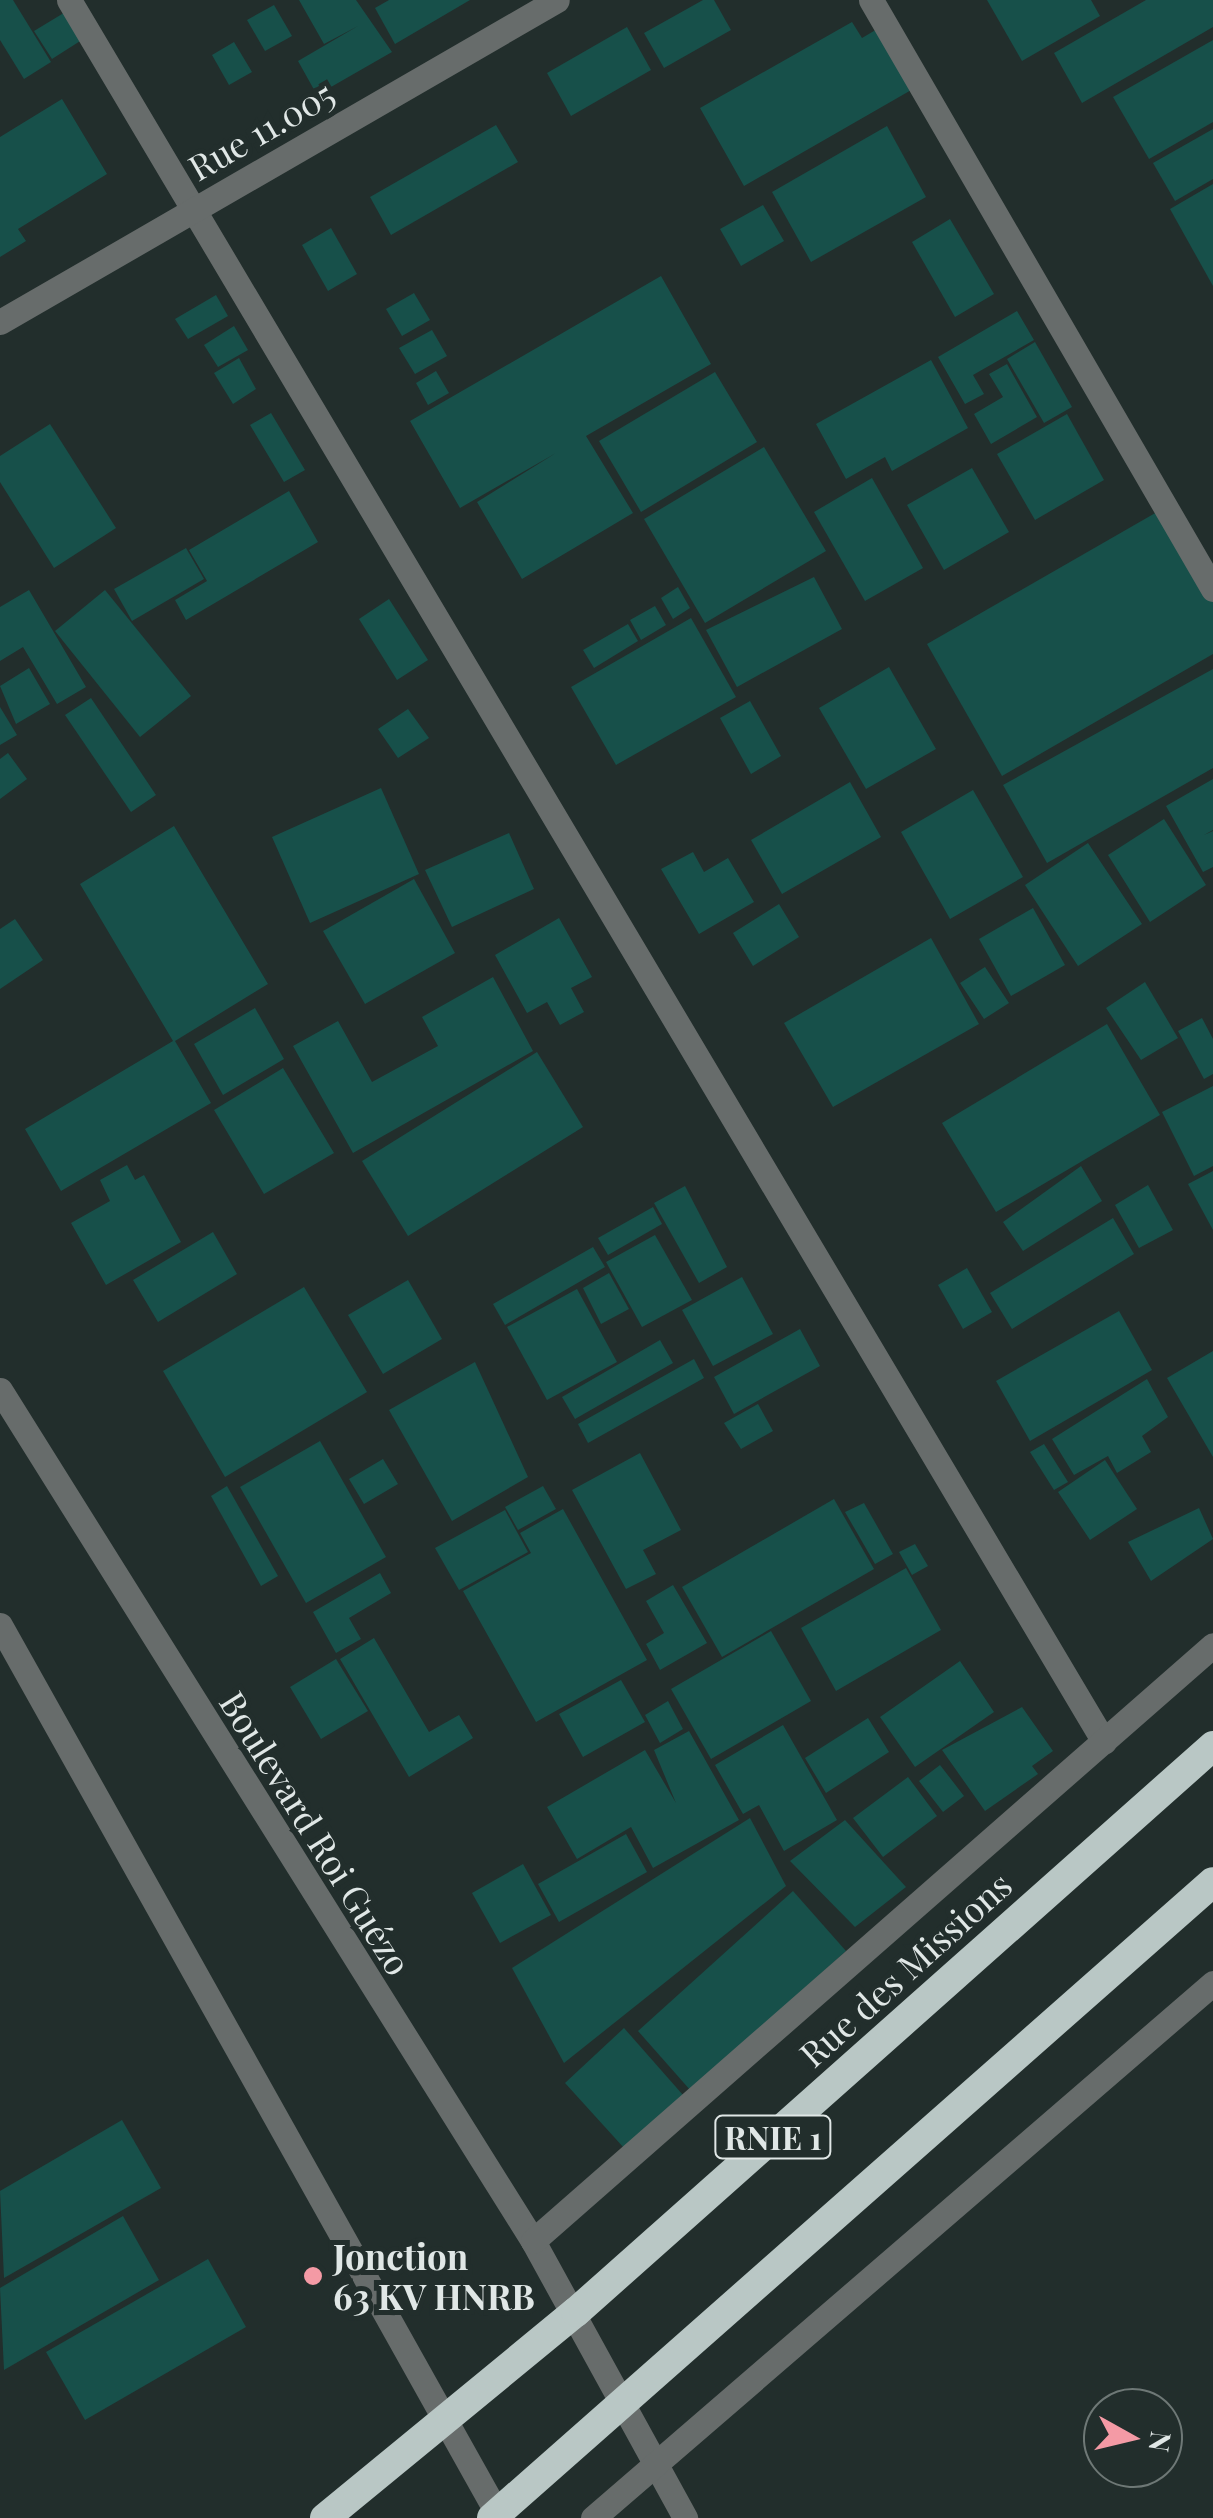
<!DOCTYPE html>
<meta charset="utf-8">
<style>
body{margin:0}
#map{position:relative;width:1213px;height:2518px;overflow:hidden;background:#222e2c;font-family:"Playfair Display",serif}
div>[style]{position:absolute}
.building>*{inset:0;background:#17504a}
.minor>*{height:25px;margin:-12.5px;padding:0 12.5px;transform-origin:12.5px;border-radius:12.5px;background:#676c6b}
.highway>*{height:30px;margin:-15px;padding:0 15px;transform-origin:15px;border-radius:15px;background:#b9c7c5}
.dots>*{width:28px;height:28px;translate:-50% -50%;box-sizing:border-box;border:5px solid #222e2c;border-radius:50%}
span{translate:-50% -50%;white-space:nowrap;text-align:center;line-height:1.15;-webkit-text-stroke:10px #222e2c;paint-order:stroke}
.shield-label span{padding:2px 8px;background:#222e2c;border:2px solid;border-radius:8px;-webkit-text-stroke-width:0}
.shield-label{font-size:32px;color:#e0e7e6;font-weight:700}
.street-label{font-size:35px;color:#e0e7e6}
.poi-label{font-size:35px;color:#e0e7e6;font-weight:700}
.left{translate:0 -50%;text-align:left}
.north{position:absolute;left:1083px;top:2388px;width:100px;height:100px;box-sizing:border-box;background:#222e2c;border:2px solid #6e7876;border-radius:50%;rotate:98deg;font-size:28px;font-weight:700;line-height:40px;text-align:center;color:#e0e7e6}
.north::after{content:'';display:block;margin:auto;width:35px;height:45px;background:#f49aa5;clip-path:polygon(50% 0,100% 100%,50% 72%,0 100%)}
</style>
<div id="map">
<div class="building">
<i style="clip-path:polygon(0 0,13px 0,51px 62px,24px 79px,0 40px)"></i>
<i style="clip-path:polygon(299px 0,356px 0,392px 52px,317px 95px,298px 61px,358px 26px,324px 44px)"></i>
<i style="clip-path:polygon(389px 0,470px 0,395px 44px,375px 8px)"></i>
<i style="clip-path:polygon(703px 0,714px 0,731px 30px,664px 68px,644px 33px)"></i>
<i style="clip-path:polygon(987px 0,1091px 0,1100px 16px,1022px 61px)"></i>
<i style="clip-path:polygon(1146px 0,1213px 0,1213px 27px,1082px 103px,1054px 53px)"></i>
<i style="clip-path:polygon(274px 5px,292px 36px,265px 51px,247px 20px)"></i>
<i style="clip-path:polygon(72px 8px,88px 36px,52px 59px,34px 31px)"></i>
<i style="clip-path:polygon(852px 22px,862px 38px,879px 28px,913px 89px,744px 186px,700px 108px)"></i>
<i style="clip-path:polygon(627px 27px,651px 70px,571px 116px,547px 73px)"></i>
<i style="clip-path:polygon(1213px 40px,1213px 122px,1149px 159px,1113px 97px)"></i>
<i style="clip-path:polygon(234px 42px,252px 72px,229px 85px,212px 55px)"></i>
<i style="clip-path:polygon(62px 99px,107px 174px,18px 229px,26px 241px,0 257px,0 137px)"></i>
<i style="clip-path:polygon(496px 125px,518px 162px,391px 235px,370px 197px)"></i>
<i style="clip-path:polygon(887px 126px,926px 197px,811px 262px,772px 192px)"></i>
<i style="clip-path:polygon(1213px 129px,1213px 179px,1175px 201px,1153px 163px)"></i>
<i style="clip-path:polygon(1213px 184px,1213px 286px,1170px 209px)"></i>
<i style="clip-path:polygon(763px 205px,784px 241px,741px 266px,720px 229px)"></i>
<i style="clip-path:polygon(950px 219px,994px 294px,955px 317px,912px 242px)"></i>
<i style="clip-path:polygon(331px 228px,357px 274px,328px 291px,302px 245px)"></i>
<i style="clip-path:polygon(661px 276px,711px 364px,586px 436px,633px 513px,522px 579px,477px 502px,556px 453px,460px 508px,410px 421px)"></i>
<i style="clip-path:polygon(414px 293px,430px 320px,402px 336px,386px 309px)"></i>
<i style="clip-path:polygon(216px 295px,228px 316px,188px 339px,175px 319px)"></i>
<i style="clip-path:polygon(1017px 311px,1034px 340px,973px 375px,984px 394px,965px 404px,938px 357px)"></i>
<i style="clip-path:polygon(234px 326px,248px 350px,218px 367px,204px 345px)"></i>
<i style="clip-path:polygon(432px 330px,447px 356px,415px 374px,399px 348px)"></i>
<i style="clip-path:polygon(1035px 342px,1072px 407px,1044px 423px,1007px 359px)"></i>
<i style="clip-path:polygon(239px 358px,256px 389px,233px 404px,214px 373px)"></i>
<i style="clip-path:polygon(931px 360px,968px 428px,892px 471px,885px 457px,846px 479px,816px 424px)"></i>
<i style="clip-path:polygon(1007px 364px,1037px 417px,991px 444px,974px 414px,1003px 397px,989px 374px)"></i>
<i style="clip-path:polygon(436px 371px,449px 393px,428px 405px,416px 383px)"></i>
<i style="clip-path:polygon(715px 372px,757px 442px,641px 512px,599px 441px)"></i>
<i style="clip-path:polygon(271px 413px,305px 470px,284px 482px,250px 425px)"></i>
<i style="clip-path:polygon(1067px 414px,1104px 480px,1035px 520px,997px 454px)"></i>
<i style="clip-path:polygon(50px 424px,116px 528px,54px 568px,0 482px,0 456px)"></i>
<i style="clip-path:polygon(764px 447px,826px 551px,705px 623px,644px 519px)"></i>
<i style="clip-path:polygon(972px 468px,1009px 532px,944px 570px,907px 505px)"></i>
<i style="clip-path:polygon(872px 478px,923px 568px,865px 601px,814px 512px)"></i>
<i style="clip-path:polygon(289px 491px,318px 542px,186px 620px,175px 600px,207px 581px,189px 550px)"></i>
<i style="clip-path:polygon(1164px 508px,1213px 594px,1213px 654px,1002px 776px,927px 644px)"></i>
<i style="clip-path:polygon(186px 548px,204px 579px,132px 621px,114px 589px)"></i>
<i style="clip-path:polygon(814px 577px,842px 629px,737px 687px,706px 630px)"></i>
<i style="clip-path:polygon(678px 587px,690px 608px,673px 619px,661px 598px)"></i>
<i style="clip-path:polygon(29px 590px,86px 687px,57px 704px,23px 647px,0 661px,0 607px)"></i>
<i style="clip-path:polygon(105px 590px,191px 696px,140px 737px,55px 631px)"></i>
<i style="clip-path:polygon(389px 599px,428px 660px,397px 680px,359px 619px)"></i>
<i style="clip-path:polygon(655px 606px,666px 625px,641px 640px,630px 620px)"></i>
<i style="clip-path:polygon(691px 618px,736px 697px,616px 765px,571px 687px)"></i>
<i style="clip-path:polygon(628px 624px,638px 641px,594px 668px,583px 650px)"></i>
<i style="clip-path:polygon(889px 667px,936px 749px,866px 789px,819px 708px)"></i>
<i style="clip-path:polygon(29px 668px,50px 704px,16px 724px,0 686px)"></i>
<i style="clip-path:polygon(1213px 669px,1213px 768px,1047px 863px,1003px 785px)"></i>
<i style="clip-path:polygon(91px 698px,156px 795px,131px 812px,65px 715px)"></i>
<i style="clip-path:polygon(750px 701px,781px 756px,751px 774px,720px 718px)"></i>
<i style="clip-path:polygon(0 707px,17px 735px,0 745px)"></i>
<i style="clip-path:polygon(408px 709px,429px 738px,398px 758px,378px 729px)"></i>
<i style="clip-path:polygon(8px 753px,27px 779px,0 799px,0 759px)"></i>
<i style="clip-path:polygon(1213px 779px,1213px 830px,1204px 835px,1213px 831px,1213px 867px,1203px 872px,1166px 806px)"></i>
<i style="clip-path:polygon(850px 782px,881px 837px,782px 894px,751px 840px)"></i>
<i style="clip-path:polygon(381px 788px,419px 874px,310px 923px,272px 837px)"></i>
<i style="clip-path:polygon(973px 790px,1023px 877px,950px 919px,901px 832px)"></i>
<i style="clip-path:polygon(1164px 819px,1206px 885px,1150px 922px,1108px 855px)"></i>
<i style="clip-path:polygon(174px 826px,268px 984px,175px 1041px,211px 1103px,61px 1191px,25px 1129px,173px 1041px,80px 884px)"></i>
<i style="clip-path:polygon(509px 833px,534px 889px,452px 927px,425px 870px)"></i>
<i style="clip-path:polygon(1088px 843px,1142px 924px,1078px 966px,1025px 885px)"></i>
<i style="clip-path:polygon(693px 852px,704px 872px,728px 858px,754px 902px,699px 934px,661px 869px)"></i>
<i style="clip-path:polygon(414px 879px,455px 953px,365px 1004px,323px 931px)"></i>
<i style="clip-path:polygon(779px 904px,799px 937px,753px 966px,733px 933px)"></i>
<i style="clip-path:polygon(1033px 908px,1065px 965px,1011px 996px,979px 939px)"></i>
<i style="clip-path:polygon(559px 918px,592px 977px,571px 988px,584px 1012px,560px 1025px,547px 1002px,527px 1013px,495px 955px)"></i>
<i style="clip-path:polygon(15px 919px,43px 960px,0 989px,0 929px)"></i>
<i style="clip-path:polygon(931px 938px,979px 1024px,833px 1107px,784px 1023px)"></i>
<i style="clip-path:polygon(985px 967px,1009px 1003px,984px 1019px,960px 983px)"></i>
<i style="clip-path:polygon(493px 977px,533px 1051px,353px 1153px,293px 1046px,338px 1021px,372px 1082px,438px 1046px,422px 1017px)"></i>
<i style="clip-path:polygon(1145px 982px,1178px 1038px,1141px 1060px,1106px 1008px)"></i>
<i style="clip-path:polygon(255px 1008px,284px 1059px,223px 1095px,194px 1044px)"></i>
<i style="clip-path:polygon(1202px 1018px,1213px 1039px,1213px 1074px,1204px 1079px,1178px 1031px)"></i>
<i style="clip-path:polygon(1107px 1024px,1160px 1115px,996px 1212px,942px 1123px)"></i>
<i style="clip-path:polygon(537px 1052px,583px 1127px,408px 1236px,362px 1161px)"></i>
<i style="clip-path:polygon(283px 1068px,334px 1153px,264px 1194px,214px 1110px)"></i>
<i style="clip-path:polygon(1213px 1086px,1213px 1166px,1194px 1176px,1162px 1112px)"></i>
<i style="clip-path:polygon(127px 1165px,135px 1180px,144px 1175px,181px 1242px,106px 1285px,71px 1223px,110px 1201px,100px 1180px)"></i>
<i style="clip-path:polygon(1081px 1166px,1102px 1201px,1023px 1251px,1003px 1222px)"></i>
<i style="clip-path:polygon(1213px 1171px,1213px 1230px,1188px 1184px)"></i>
<i style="clip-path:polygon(1148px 1185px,1173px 1230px,1139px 1248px,1115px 1205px)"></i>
<i style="clip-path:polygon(685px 1186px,727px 1267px,699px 1283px,654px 1203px)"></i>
<i style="clip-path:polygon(653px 1207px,662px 1224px,608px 1255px,598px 1238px)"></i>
<i style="clip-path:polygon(1113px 1218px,1134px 1254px,1012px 1329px,990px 1293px)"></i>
<i style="clip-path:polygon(213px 1232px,237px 1274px,158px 1322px,133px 1280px)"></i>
<i style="clip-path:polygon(655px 1235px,692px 1300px,642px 1327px,606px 1262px)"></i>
<i style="clip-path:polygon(593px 1247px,605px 1267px,505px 1325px,493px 1304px)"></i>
<i style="clip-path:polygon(967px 1268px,992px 1312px,963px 1329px,938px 1285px)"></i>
<i style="clip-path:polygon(609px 1273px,629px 1309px,601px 1324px,583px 1288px)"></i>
<i style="clip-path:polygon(742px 1277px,773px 1334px,713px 1366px,682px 1310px)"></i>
<i style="clip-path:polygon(408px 1280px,442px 1339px,383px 1374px,348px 1315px)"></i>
<i style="clip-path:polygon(304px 1287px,367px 1392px,225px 1477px,163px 1371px)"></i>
<i style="clip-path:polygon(577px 1289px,617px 1362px,547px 1400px,507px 1327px)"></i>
<i style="clip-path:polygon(1119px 1311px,1152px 1370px,1030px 1441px,996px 1381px)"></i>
<i style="clip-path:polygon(800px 1329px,820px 1366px,734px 1414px,714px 1377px)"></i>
<i style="clip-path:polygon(660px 1340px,673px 1363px,575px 1419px,562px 1397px)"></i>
<i style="clip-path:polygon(1213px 1351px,1213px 1457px,1167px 1378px)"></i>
<i style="clip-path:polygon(694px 1359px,704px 1378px,588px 1443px,578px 1424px)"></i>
<i style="clip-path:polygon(475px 1362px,528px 1477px,452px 1521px,389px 1410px)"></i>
<i style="clip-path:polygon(1147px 1379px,1168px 1417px,1142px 1436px,1151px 1452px,1117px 1473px,1108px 1456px,1074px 1475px,1052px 1439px)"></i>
<i style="clip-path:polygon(758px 1404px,773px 1431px,741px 1449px,724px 1423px)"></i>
<i style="clip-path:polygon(320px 1441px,386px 1557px,306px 1603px,240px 1487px)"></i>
<i style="clip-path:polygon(1044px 1444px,1068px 1482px,1054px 1490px,1030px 1452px)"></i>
<i style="clip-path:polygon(640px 1453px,681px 1530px,643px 1550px,656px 1574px,626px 1589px,572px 1490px)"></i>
<i style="clip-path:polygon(383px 1459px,398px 1484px,364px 1504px,349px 1479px)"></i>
<i style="clip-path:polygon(1105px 1460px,1137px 1509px,1090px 1540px,1058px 1492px)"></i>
<i style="clip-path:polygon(227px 1486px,278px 1576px,261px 1586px,211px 1496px)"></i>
<i style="clip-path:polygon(543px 1486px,556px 1509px,518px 1530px,505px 1507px)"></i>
<i style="clip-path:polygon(834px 1499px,874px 1569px,722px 1657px,682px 1587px)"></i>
<i style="clip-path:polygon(864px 1503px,893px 1554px,875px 1564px,845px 1512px)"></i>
<i style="clip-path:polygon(1199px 1508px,1213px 1539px,1151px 1581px,1128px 1542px)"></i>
<i style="clip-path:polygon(563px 1509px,647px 1660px,536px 1722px,463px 1591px,531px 1553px,520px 1533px)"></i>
<i style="clip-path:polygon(505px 1510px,528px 1552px,459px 1590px,435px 1548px)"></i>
<i style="clip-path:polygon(915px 1544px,928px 1566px,912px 1575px,899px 1552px)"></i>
<i style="clip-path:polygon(906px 1568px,941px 1630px,836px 1691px,801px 1628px)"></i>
<i style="clip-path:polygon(380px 1573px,391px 1593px,349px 1618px,361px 1639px,336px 1653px,313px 1612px)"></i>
<i style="clip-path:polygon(673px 1585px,707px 1643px,660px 1670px,646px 1644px,664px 1633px,646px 1601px)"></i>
<i style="clip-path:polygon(771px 1631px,811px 1701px,711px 1759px,671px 1689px)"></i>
<i style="clip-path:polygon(374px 1638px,429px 1732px,459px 1715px,473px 1738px,409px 1777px,340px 1659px)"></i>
<i style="clip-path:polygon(336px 1659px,368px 1711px,321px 1739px,290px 1687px)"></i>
<i style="clip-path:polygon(960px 1661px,994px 1712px,915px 1767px,880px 1717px)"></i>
<i style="clip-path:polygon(621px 1680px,645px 1722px,583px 1757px,559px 1714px)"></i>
<i style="clip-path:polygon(668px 1701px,683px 1729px,660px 1743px,645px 1715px)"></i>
<i style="clip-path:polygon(1022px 1707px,1053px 1751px,1032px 1766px,1038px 1774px,985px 1811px,942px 1750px)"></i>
<i style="clip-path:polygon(868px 1718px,889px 1752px,826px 1793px,805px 1758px)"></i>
<i style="clip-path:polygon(783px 1725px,837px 1820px,784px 1851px,759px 1805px,743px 1814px,715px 1765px)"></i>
<i style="clip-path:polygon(689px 1731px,739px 1820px,653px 1868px,631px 1827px,577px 1859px,547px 1807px,645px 1750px,676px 1803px,654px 1750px)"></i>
<i style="clip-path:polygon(940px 1765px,964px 1796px,943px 1812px,919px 1781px)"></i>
<i style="clip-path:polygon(908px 1777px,937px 1816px,883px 1857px,853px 1818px)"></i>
<i style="clip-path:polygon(750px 1818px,786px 1886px,564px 2063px,512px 1968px)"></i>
<i style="clip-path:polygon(845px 1820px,906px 1887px,855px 1927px,790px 1861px)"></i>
<i style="clip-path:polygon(626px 1834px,647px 1872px,559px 1922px,538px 1884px)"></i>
<i style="clip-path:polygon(523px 1864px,551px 1915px,500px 1943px,472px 1893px)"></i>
<i style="clip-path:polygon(793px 1891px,846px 1951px,691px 2091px,638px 2031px)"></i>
<i style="clip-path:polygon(624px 2028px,683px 2095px,624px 2148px,565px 2083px)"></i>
<i style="clip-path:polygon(122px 2120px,161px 2188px,4px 2278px,0 2191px)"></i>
<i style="clip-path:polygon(123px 2216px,159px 2280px,4px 2370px,0 2288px)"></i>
<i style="clip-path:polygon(208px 2259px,246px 2327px,85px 2420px,46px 2352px)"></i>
</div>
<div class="minor">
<i style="left:69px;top:0;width:2026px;rotate:59.28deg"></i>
<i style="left:871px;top:0;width:681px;rotate:59.86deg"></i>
<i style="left:0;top:322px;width:643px;rotate:-30.03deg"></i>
<i style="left:0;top:1390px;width:1004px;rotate:57.94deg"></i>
<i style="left:533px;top:2241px;width:316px;rotate:61.2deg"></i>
<i style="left:0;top:1625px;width:1023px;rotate:60.76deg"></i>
<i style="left:533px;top:2241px;width:904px;rotate:-41.23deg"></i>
<i style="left:593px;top:2518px;width:819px;rotate:-40.79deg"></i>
</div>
<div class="highway">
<i style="left:325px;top:2518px;width:325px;rotate:-39.4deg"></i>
<i style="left:576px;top:2312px;width:852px;rotate:-41.62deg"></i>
<i style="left:492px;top:2518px;width:961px;rotate:-41.42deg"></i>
</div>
<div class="dots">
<i style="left:313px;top:2276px;background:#f49aa5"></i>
</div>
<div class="shield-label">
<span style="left:773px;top:2137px">RNIE 1</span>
</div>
<div class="street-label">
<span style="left:261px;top:130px;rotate:-30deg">Rue 11.005</span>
<span style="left:316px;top:1833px;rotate:58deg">Boulevard Roi Guézo</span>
<span style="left:905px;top:1969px;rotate:-42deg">Rue des Missions</span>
</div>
<div class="poi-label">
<span class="left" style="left:333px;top:2276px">Jonction<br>63 KV HNRB</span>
</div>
<div class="north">N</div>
</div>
